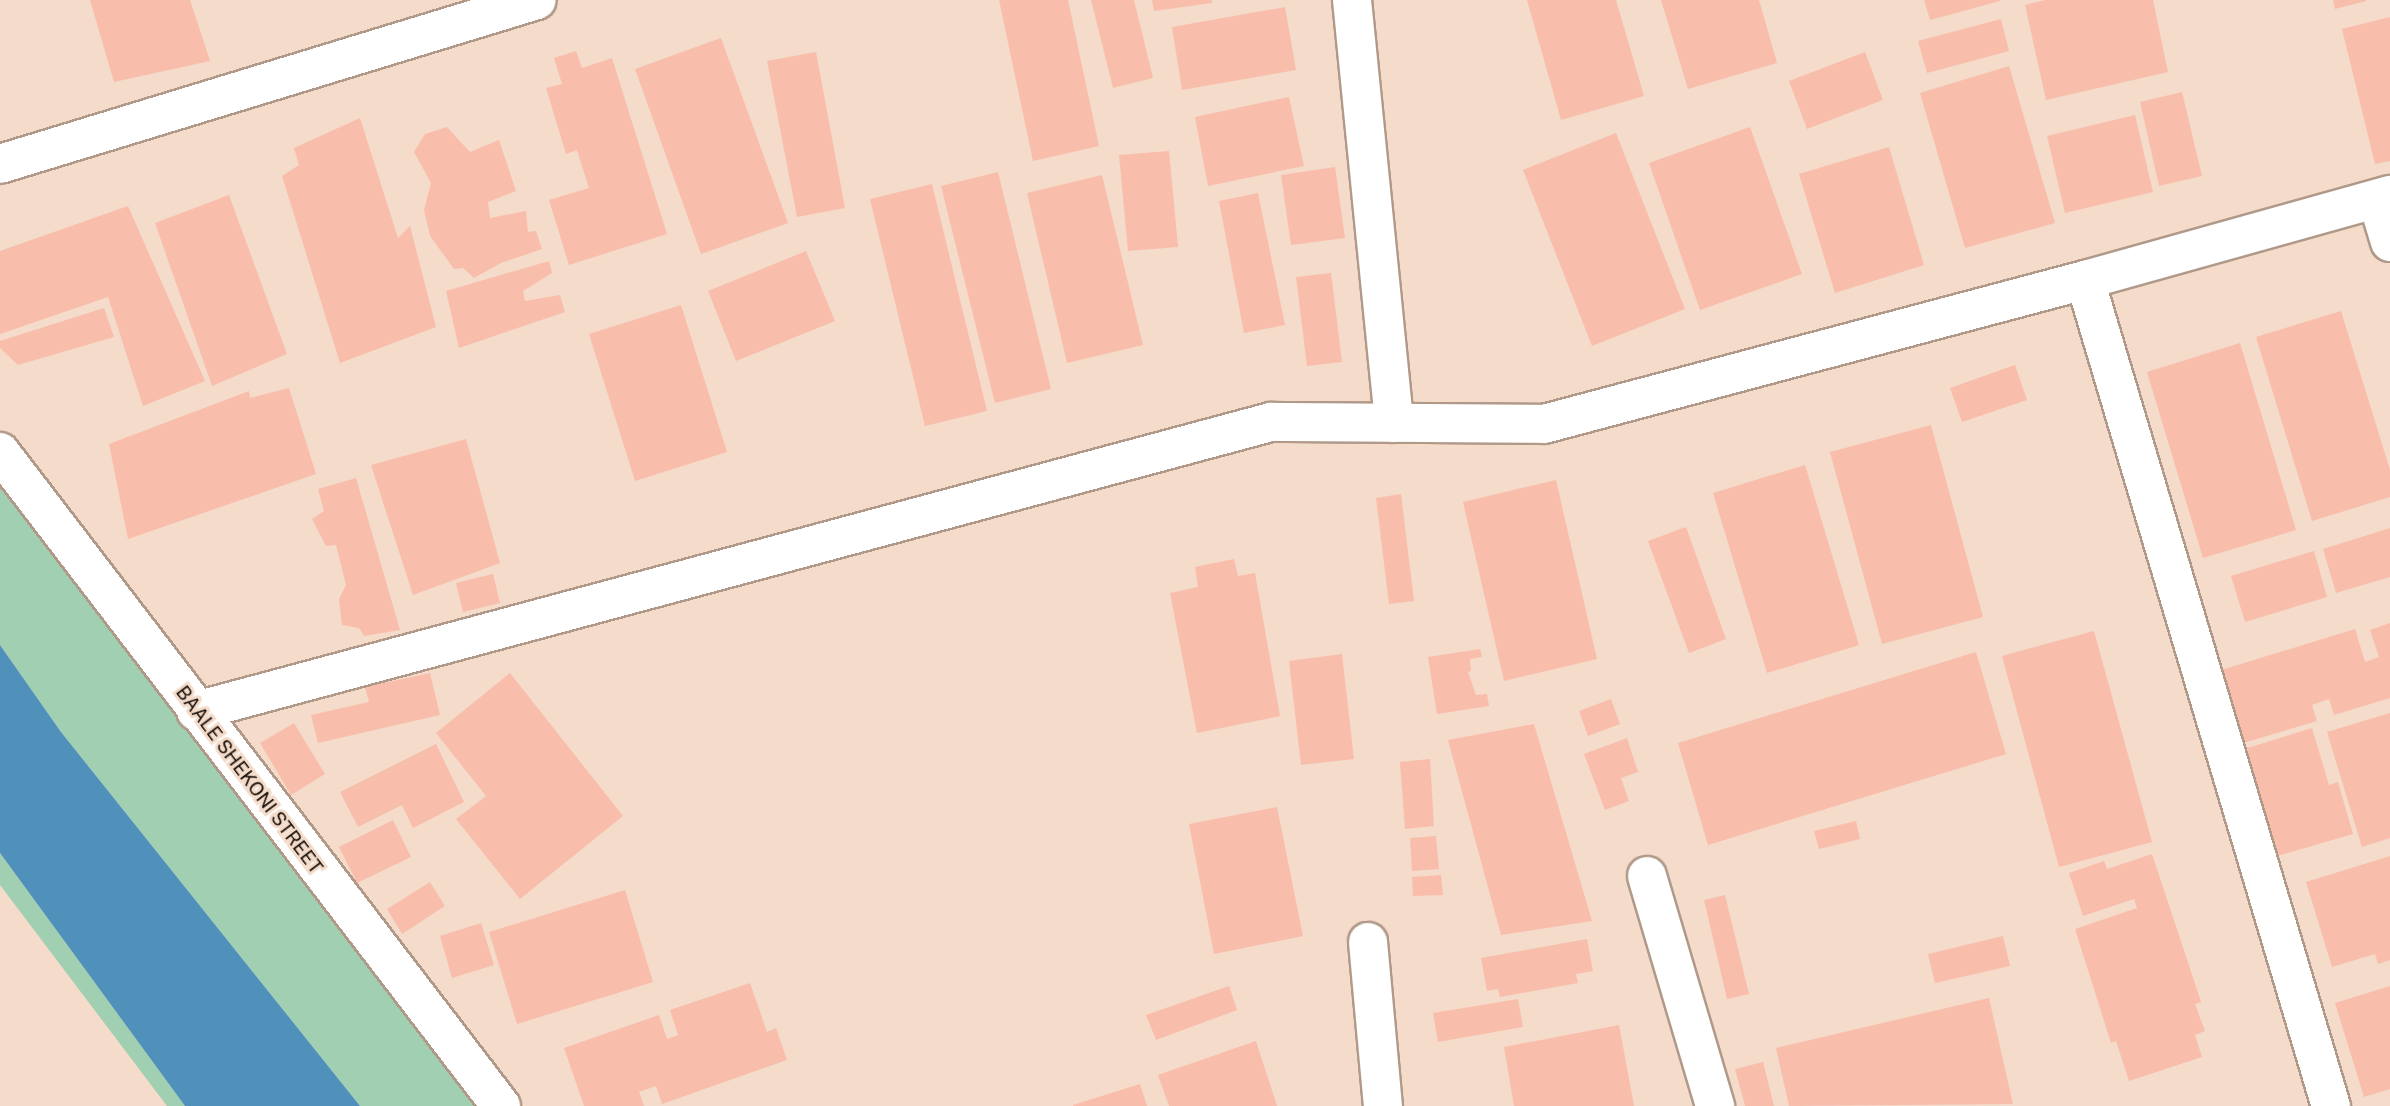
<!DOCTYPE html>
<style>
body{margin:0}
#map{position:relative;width:2390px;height:1106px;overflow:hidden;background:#f4dbca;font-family:"Public Sans",sans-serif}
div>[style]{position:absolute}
.green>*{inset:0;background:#a1cfb1}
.water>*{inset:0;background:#4f91bb}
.building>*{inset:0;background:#f9bdac}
.roads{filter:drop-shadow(2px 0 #b09989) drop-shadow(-2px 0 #b09989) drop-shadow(0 2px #b09989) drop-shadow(0 -2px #b09989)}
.minor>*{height:38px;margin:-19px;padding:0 19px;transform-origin:19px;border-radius:19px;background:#fff}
span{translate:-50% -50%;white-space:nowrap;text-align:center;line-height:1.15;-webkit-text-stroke:6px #f4dbca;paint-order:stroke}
.street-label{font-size:19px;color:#140c07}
</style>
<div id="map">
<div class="green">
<i style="clip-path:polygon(0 440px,497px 1106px,360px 1106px,61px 732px,0 645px)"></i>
<i style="clip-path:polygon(0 853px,185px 1106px,167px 1106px,0 885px)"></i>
</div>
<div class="water">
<i style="clip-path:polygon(0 645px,61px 732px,360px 1106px,185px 1106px,0 853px)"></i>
</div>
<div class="building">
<i style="clip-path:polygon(90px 0,190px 0,210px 61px,114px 82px)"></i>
<i style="clip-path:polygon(999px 0,1068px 0,1099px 146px,1033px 161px)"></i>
<i style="clip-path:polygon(1091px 0,1134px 0,1153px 78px,1113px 88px)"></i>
<i style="clip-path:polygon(1152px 0,1212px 0,1212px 3px,1154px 11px)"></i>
<i style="clip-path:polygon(1527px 0,1616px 0,1644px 96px,1561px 120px)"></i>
<i style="clip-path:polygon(1661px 0,1759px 0,1777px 63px,1688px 89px)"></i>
<i style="clip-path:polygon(1924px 0,2000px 0,2000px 1px,1930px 20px)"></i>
<i style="clip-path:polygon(2045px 0,2153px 0,2168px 72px,2046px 100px,2025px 5px)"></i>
<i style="clip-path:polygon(2333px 0,2366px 0,2366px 1px,2335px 9px)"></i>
<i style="clip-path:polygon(1285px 7px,1296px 70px,1182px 90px,1172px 27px)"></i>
<i style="clip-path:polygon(2390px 17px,2390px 161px,2375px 164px,2342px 29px)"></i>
<i style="clip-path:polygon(2001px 19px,2009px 51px,1927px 73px,1918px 41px)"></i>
<i style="clip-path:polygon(721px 38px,788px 223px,701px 254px,635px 69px)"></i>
<i style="clip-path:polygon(576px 51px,582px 68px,612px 58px,667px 234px,569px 265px,549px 200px,589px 188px,577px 150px,566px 154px,546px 88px,562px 84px,554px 58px)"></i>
<i style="clip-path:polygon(816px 52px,845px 208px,797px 217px,767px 61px)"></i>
<i style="clip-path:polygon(1865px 52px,1883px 100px,1807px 129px,1789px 81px)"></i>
<i style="clip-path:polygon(2009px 66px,2055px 223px,1965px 248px,1920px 93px)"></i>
<i style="clip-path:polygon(2182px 92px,2202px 176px,2159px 186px,2140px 102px)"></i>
<i style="clip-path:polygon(1289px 97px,1304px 166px,1208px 186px,1195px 117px)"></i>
<i style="clip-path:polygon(2135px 115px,2153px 192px,2065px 213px,2047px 136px)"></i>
<i style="clip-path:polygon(360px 118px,398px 238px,410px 226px,436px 327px,340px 363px,282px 176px,299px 165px,294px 148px)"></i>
<i style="clip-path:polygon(447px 127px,470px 152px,499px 140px,516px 191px,488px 202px,490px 218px,526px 211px,528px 232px,536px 231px,542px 249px,501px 263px,474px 278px,463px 268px,454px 269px,430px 236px,424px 210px,431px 183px,414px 152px,425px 134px)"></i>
<i style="clip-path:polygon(1750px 127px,1802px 274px,1700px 310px,1649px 163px)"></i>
<i style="clip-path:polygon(1616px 133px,1685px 309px,1592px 346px,1523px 170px)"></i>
<i style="clip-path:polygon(1889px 147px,1924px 265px,1835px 293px,1799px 174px)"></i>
<i style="clip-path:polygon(1169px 151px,1178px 247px,1128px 251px,1119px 155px)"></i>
<i style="clip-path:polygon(1335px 167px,1345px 238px,1291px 245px,1281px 175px)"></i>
<i style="clip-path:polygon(998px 172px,1051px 389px,995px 403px,941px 186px)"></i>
<i style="clip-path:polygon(1102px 175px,1143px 345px,1067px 363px,1027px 193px)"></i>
<i style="clip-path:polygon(932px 184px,987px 411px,925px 426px,870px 199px)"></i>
<i style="clip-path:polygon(1258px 193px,1285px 325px,1244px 333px,1219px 201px)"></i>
<i style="clip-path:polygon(229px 195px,287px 354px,212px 386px,155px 223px)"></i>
<i style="clip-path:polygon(128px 206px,205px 381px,143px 406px,108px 297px,0 334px,0 251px)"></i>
<i style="clip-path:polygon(806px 251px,835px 321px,736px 361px,708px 291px)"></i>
<i style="clip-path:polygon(549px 261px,552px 273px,523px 291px,525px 301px,560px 295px,565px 312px,459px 348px,446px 291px)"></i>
<i style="clip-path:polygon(1331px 273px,1342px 362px,1307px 366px,1296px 277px)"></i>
<i style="clip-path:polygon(681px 305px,727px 452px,635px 481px,589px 334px)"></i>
<i style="clip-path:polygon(104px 308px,114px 337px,18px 365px,0 348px,0 341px)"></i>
<i style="clip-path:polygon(2341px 311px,2390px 470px,2390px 497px,2312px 521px,2256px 337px)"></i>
<i style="clip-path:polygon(2240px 343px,2296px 530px,2203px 558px,2147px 372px)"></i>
<i style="clip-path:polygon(2015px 365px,2027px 400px,1962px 422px,1950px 388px)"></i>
<i style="clip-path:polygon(289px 388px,316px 474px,128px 539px,109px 444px,249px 391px,250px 398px)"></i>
<i style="clip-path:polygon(1931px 425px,1983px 617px,1882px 644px,1830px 452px)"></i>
<i style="clip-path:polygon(466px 439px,500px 563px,413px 595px,371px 465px)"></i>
<i style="clip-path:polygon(1805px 465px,1859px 645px,1767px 673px,1713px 493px)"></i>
<i style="clip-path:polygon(356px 478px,400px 630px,364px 636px,359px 628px,342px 625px,339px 599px,346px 585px,336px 545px,326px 546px,312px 519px,324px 511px,318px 489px)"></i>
<i style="clip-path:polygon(1556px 480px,1597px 659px,1504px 681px,1463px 502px)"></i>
<i style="clip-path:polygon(1401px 494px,1414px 601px,1389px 604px,1376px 498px)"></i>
<i style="clip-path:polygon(1686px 527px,1726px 639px,1689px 653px,1648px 541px)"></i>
<i style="clip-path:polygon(2390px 528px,2390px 577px,2336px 593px,2323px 549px)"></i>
<i style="clip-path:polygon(2314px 551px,2327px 597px,2245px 622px,2231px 576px)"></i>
<i style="clip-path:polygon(1234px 559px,1238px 576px,1255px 573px,1280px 716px,1197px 733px,1170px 593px,1198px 587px,1195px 567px)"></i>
<i style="clip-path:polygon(493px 574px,500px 603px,463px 612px,456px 583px)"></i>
<i style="clip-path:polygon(2390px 623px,2390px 698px,2334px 715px,2329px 699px,2312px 705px,2317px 721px,2240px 744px,2218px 671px,2355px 629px,2365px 662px,2379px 657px,2370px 630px)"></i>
<i style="clip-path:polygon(2094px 631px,2152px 842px,2059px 867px,2002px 656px)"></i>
<i style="clip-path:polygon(1480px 649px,1482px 657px,1470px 659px,1471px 671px,1468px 672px,1476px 695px,1487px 694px,1489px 706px,1437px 714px,1428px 657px)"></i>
<i style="clip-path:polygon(1976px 652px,2006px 754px,1708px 845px,1678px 743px)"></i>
<i style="clip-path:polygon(1342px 654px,1354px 759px,1301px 765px,1289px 661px)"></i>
<i style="clip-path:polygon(430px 673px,440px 715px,318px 743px,311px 715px,369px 702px,365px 687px)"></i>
<i style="clip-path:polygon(510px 673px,623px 816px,520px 899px,456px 819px,486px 796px,436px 733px)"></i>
<i style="clip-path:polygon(1611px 699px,1620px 724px,1588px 736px,1579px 711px)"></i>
<i style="clip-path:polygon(2390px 713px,2390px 838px,2362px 847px,2327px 732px)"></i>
<i style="clip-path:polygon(294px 723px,325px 774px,291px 795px,260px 743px)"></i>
<i style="clip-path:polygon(1534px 724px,1592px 921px,1501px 935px,1448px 740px)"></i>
<i style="clip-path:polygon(2312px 728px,2329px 785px,2338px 782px,2353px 834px,2274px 857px,2241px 750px)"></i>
<i style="clip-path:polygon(1627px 738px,1638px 772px,1621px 778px,1629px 801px,1605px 810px,1584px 754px)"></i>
<i style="clip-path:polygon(436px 744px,464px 802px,413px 828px,402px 805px,358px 827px,340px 792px)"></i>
<i style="clip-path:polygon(1430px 759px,1434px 826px,1405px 829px,1400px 762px)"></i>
<i style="clip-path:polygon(1277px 807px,1303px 936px,1214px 954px,1189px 824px)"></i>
<i style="clip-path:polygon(393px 820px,411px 857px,357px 883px,339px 847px)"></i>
<i style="clip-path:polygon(1856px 821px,1860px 839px,1819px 849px,1814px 831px)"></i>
<i style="clip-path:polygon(1436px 836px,1439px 869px,1412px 871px,1410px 838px)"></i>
<i style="clip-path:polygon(2152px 854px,2201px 1002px,2195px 1004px,2205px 1031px,2195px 1035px,2202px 1057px,2129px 1081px,2116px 1041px,2111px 1043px,2075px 929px,2137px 908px,2134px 899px,2083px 916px,2069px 873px,2104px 861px,2107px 869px)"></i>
<i style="clip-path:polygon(2390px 856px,2390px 960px,2378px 964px,2375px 954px,2332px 967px,2306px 882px)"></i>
<i style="clip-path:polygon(1441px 875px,1443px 895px,1413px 896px,1412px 877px)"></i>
<i style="clip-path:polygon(430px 882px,445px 906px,402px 934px,387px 909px)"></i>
<i style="clip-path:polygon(625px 890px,653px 982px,517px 1024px,489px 932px)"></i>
<i style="clip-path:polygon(1725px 895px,1749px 994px,1727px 999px,1704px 900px)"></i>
<i style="clip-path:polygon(481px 923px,494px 965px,452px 978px,440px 936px)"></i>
<i style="clip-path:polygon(2003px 936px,2010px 966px,1935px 983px,1928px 954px)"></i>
<i style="clip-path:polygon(1587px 939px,1593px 971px,1576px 974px,1578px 983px,1500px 997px,1498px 989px,1487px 991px,1481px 958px)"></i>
<i style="clip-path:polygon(750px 983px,767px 1032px,776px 1028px,787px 1060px,662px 1104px,656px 1086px,639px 1092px,644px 1106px,584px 1106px,564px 1048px,659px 1015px,667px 1039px,678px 1035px,670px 1010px)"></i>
<i style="clip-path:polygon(1229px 986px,1237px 1010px,1156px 1040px,1146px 1015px)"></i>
<i style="clip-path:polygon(2390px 986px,2390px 1089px,2364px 1097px,2335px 1003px)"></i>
<i style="clip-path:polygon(1989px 998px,2013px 1104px,1789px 1106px,1776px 1048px)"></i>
<i style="clip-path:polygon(1518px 999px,1523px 1027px,1438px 1042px,1433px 1013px)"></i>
<i style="clip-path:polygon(1619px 1025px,1634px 1106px,1514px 1106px,1504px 1047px)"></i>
<i style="clip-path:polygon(1256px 1041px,1277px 1106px,1169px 1106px,1158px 1075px)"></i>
<i style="clip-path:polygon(1763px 1062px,1774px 1106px,1745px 1106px,1735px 1069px)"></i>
<i style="clip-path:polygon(1140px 1084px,1147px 1106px,1073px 1106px,1073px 1105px)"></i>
</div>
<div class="roads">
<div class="minor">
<i style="left:1352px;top:0;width:425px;rotate:84.3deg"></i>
<i style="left:0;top:164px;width:561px;rotate:-16.98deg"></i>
<i style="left:2377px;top:199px;width:45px;rotate:73.2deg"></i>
<i style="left:2085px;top:280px;width:317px;rotate:-15.6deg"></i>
<i style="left:0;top:452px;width:824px;rotate:52.55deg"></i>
<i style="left:196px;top:711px;width:1113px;rotate:-15.05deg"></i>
<i style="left:1271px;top:422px;width:273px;rotate:0.4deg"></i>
<i style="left:1544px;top:424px;width:560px;rotate:-14.91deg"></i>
<i style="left:2085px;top:280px;width:862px;rotate:73.42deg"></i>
<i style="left:1647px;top:876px;width:240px;rotate:73.5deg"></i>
<i style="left:1368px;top:942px;width:165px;rotate:84.8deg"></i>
</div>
</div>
<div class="street-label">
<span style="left:249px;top:780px;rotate:53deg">BAALE SHEKONI STREET</span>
</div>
</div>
